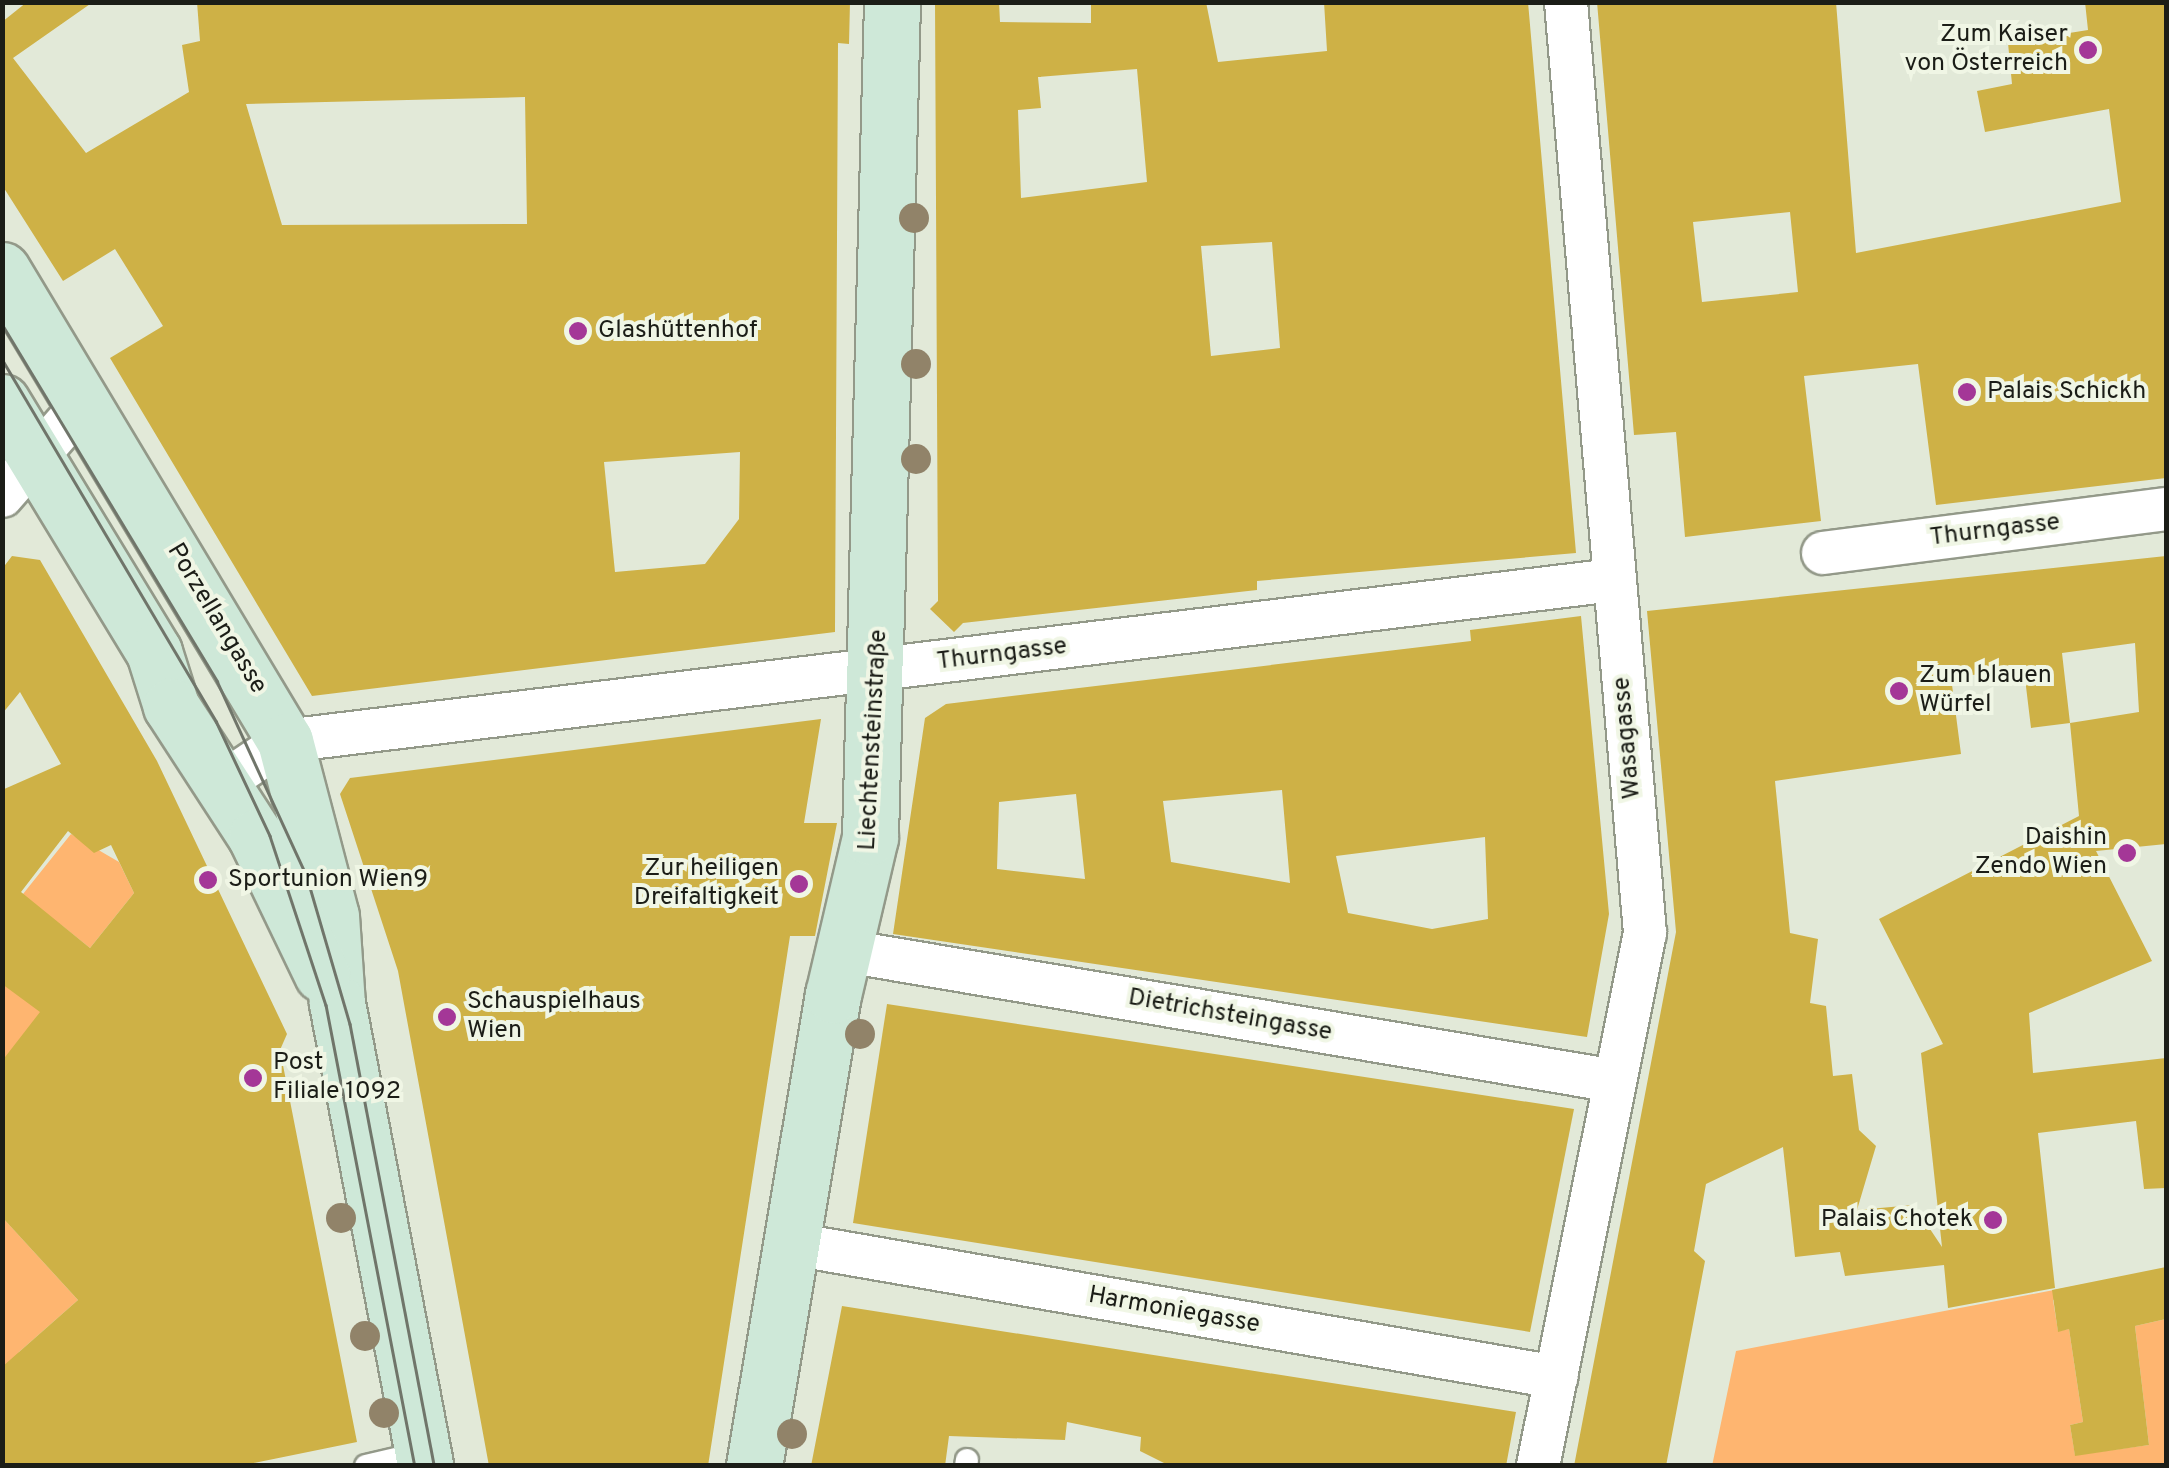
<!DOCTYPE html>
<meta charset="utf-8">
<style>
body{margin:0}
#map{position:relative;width:2169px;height:1468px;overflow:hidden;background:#e2e9d8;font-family:Overpass,sans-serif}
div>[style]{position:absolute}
.green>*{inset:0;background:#feb570}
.building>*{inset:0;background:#ceb146}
.roads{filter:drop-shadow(2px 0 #939989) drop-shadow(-2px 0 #939989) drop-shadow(0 2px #939989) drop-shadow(0 -2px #939989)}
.lane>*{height:22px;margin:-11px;padding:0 11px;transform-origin:11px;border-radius:11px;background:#fff}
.street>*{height:42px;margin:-21px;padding:0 21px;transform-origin:21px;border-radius:21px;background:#fff}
.secondary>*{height:55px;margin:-27.5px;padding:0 27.5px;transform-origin:27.5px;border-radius:27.5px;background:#cee8d8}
.tram>*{height:2.5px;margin:-1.25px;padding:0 1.25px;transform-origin:1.25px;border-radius:1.25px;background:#70756a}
.trees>*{width:30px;height:30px;margin:-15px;border-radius:50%;background:#918369}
.dots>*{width:28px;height:28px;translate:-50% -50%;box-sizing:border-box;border:5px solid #f0f6e5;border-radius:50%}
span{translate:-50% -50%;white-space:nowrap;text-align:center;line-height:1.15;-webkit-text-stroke:8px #f0f6e5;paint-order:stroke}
.poi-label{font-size:25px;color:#1b1d17}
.right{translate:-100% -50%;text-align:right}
.left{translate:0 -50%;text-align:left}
.street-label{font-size:25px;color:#1b1d17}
.frame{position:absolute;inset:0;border:5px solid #1b1d17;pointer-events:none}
</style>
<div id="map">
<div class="green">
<i style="clip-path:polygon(71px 834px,119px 862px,134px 893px,90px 948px,60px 924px,105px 1061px,3px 1061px,3px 919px)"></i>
<i style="clip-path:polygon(3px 1218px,78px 1300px,19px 1352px,3px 1405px)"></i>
<i style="clip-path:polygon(2085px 1284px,2053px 1300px,2058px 1331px,2069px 1329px,2083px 1422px,2070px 1425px,2075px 1455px,2149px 1445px,2135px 1326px,2166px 1319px,2166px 1465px,1712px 1466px,1736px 1351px)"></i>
</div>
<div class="building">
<i style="clip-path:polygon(evenodd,27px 2px,93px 2px,13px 58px,86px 153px,189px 92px,182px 45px,200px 41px,197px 2px,850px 2px,849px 44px,838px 43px,835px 632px,312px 696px,110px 358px,163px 326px,115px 249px,63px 281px,2px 185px,2px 22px,27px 2px,525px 97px,527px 224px,282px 225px,246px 104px,525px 97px,27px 2px,740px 452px,739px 519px,705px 564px,615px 572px,604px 462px,740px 452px)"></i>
<i style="clip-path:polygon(evenodd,935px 2px,999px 2px,1000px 22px,1091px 23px,1091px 2px,1206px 2px,1218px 62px,1327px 51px,1324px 2px,1528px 2px,1576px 553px,1257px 581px,1257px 590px,963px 623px,954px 632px,930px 609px,938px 601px,935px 2px,1137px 69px,1147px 182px,1021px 198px,1018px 110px,1041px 108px,1038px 77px,1137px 69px,935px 2px,1272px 242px,1280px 348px,1211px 356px,1201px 246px,1272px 242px)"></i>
<i style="clip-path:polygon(evenodd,1597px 2px,1836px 2px,1856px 253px,2121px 202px,2109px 109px,1985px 132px,1977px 91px,2012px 84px,2008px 43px,2088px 30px,2085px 2px,2166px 2px,2166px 478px,1936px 505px,1918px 364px,1804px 376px,1821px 521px,1685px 537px,1676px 432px,1634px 435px,1597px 2px,1790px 212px,1798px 292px,1702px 302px,1693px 222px,1790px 212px)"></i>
<i style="clip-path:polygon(evenodd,12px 556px,40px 560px,157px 761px,287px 1034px,280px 1050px,357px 1442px,239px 1466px,2px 1466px,2px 1367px,78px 1300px,2px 1217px,2px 1061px,40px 1012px,2px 984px,2px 790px,61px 764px,20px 692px,2px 714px,2px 569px,12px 556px,68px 831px,94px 853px,111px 845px,134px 893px,90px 948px,21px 892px,68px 831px)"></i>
<i style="clip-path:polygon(evenodd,2166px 556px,2166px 844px,2096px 851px,2152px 961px,2029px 1013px,2033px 1073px,2166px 1058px,2166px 1188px,2144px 1189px,2136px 1121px,2038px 1133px,2055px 1288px,1948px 1308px,1944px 1265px,1845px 1276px,1840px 1252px,1795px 1257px,1783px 1147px,1706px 1184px,1694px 1251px,1705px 1261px,1666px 1466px,1574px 1466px,1676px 932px,1647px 611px,2166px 556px,2135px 643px,2139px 712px,2070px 723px,2062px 653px,2135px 643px,2166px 556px,2024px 670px,2031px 728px,2070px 723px,2079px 816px,1879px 919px,1943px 1044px,1921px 1053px,1942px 1247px,1914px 1205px,1857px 1210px,1876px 1146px,1859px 1130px,1852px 1074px,1833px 1076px,1826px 1006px,1810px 1003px,1818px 939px,1790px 933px,1775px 781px,1961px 754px,1951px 677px,2024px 670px)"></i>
<i style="clip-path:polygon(evenodd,1581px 616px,1609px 914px,1587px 1037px,893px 934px,925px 718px,946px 704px,1471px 641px,1470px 630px,1581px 616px,1282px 790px,1290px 883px,1171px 862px,1163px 801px,1282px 790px,1581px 616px,1076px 794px,1085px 879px,997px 869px,999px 802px,1076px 794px,1581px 616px,1485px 837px,1488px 919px,1432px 929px,1348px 913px,1336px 856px,1485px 837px)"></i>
<i style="clip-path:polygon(821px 719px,804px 823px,837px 823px,815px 936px,790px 936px,708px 1466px,489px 1466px,398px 971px,340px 794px,350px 778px)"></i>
<i style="clip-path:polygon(887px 1004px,1574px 1109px,1530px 1332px,853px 1223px)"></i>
<i style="clip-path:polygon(2166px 1267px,2166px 1319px,2135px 1326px,2149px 1445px,2075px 1456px,2070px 1425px,2083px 1422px,2069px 1329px,2058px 1332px,2052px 1290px)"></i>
<i style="clip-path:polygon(842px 1306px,1516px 1412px,1506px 1466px,1170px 1466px,1140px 1451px,1141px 1437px,1067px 1422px,1065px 1440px,949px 1436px,945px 1466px,811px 1466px)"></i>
</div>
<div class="roads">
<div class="lane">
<i style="left:366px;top:1466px;width:57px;rotate:-13.1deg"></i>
<i style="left:966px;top:1466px;width:6px;rotate:-81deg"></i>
</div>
<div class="street">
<i style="left:2px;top:496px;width:124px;rotate:-48.6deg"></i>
<i style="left:1823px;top:553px;width:346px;rotate:-7.3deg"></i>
<i style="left:224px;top:782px;width:73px;rotate:-33.9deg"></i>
<i style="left:285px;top:741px;width:1339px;rotate:-6.91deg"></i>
<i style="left:846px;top:951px;width:780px;rotate:9.6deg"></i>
<i style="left:793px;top:1244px;width:775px;rotate:9.89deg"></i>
<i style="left:1538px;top:1466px;width:544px;rotate:-78.65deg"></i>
<i style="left:1645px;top:933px;width:934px;rotate:-94.85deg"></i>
</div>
<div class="secondary">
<i style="left:2px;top:270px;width:549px;rotate:59deg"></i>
<i style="left:285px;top:741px;width:181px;rotate:75.3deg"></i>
<i style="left:331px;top:916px;width:87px;rotate:86.1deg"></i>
<i style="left:337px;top:1003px;width:471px;rotate:79.2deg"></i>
<i style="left:2px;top:402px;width:293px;rotate:58.7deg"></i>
<i style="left:154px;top:652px;width:57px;rotate:72.5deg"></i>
<i style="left:171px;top:706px;width:156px;rotate:57deg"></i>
<i style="left:256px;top:837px;width:152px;rotate:64.3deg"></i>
<i style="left:754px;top:1466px;width:478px;rotate:-80.5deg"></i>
<i style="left:833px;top:995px;width:162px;rotate:-76.8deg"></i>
<i style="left:870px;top:837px;width:835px;rotate:-88.49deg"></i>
</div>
</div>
<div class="tram">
<i style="left:2px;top:324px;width:417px;rotate:58.9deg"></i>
<i style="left:217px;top:681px;width:216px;rotate:65.3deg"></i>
<i style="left:307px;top:877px;width:153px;rotate:73.7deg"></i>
<i style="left:350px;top:1024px;width:450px;rotate:79.2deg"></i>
<i style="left:2px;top:359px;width:421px;rotate:59.4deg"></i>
<i style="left:216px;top:721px;width:127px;rotate:64.8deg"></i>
<i style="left:270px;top:836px;width:178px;rotate:71.7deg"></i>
<i style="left:326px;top:1005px;width:470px;rotate:79.1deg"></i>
</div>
<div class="trees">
<i style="left:914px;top:218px"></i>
<i style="left:916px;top:364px"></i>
<i style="left:916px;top:459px"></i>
<i style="left:860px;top:1034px"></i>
<i style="left:341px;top:1218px"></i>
<i style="left:365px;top:1336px"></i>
<i style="left:384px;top:1413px"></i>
<i style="left:792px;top:1434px"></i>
</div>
<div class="dots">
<i style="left:2088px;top:50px;background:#a43797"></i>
<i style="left:578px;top:331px;background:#a43797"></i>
<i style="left:1967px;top:392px;background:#a43797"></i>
<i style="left:1899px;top:691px;background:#a43797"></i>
<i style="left:2127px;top:853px;background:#a43797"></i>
<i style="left:208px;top:880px;background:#a43797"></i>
<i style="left:799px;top:884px;background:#a43797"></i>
<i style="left:447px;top:1017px;background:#a43797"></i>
<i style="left:253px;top:1078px;background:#a43797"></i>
<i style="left:1993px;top:1220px;background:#a43797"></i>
</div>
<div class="poi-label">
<span class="right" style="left:2068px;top:50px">Zum Kaiser<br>von Österreich</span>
<span class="left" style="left:598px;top:331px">Glashüttenhof</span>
<span class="left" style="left:1987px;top:392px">Palais Schickh</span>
<span class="left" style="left:1919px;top:691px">Zum blauen<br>Würfel</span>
<span class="right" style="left:2107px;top:853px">Daishin<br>Zendo Wien</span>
<span class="right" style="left:779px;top:884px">Zur heiligen<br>Dreifaltigkeit</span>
<span class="left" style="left:228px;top:880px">Sportunion Wien9</span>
<span class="left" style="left:467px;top:1017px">Schauspielhaus<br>Wien</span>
<span class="left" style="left:273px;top:1078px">Post<br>Filiale 1092</span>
<span class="right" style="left:1973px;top:1220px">Palais Chotek</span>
</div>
<div class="street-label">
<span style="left:1995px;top:531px;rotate:-7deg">Thurngasse</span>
<span style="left:216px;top:619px;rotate:59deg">Porzellangasse</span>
<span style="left:1002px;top:655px;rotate:-7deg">Thurngasse</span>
<span style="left:1628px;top:738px;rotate:-95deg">Wasagasse</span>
<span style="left:874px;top:740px;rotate:-87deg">Liechtensteinstraße</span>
<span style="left:1230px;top:1016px;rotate:10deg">Dietrichsteingasse</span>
<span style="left:1174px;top:1311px;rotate:10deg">Harmoniegasse</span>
</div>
<div class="frame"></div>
</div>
